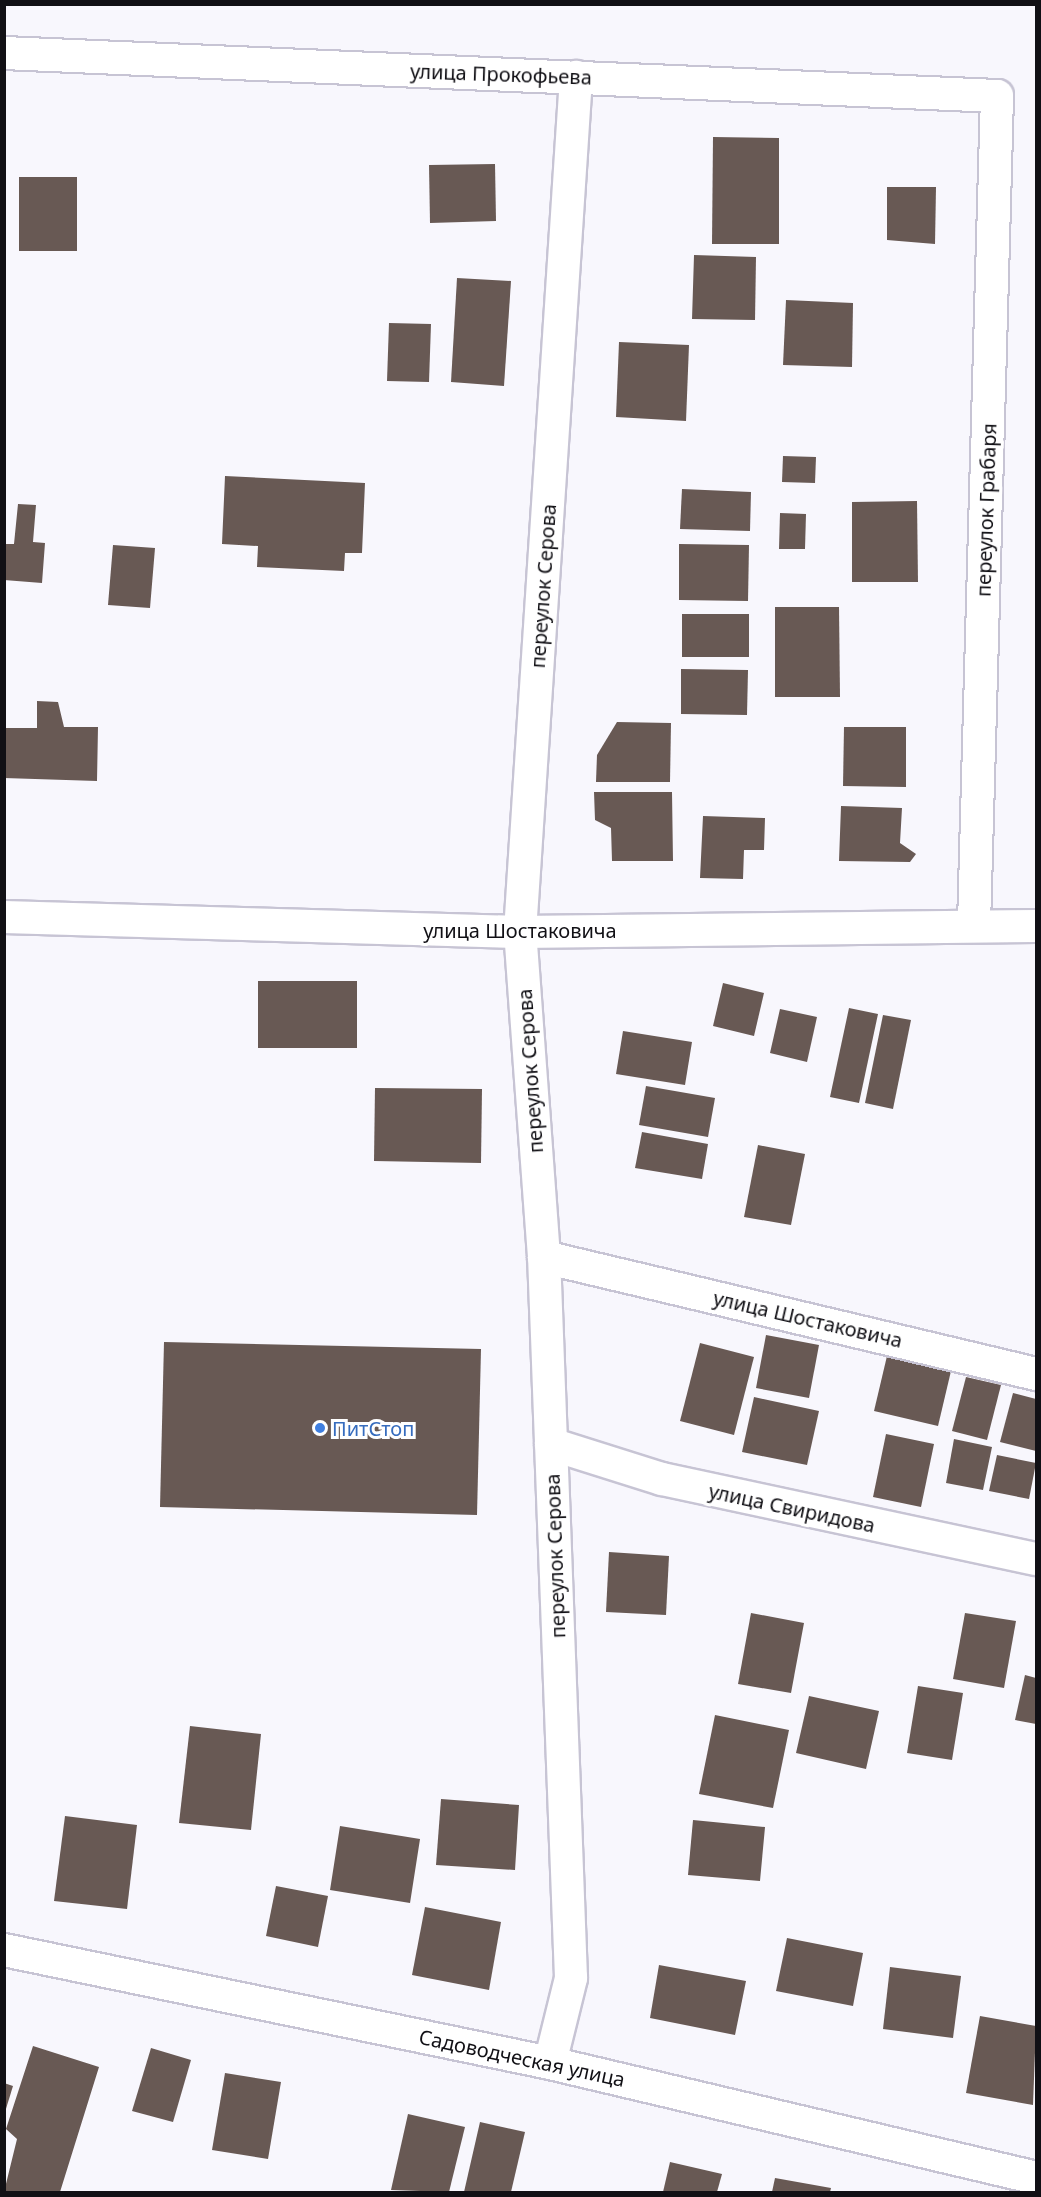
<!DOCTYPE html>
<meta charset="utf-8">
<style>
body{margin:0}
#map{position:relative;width:1041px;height:2197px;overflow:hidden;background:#f8f7fd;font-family:"Noto Sans",sans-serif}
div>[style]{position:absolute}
.building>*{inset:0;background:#685954}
.roads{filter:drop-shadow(2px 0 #c7c4d4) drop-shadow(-2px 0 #c7c4d4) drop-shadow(0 2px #c7c4d4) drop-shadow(0 -2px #c7c4d4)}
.minor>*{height:32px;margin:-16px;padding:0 16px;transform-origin:16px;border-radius:16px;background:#fff}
.dots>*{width:16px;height:16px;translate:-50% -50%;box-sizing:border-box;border:3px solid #fff;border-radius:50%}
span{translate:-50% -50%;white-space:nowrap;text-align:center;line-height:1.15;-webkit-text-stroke:6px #fff;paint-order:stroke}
.street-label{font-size:20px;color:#111015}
.shop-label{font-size:20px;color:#366cbe}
.left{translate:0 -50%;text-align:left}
.frame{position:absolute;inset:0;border:6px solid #111015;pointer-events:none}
</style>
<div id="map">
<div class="building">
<i style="clip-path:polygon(713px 137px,779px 138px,779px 244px,712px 244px)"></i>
<i style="clip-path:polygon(495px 164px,496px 221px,430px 223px,429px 165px)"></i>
<i style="clip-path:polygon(19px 177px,77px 177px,77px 251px,19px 251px)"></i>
<i style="clip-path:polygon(887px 187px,936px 187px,935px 244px,887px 240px)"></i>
<i style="clip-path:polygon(694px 255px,756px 257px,755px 320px,692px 319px)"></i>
<i style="clip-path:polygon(457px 278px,511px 281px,504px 386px,451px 382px)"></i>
<i style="clip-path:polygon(786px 300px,853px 303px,852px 367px,783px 365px)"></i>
<i style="clip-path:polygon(389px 323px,431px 324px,429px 382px,387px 381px)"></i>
<i style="clip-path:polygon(619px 342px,689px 345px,686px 421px,616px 417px)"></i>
<i style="clip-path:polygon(783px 456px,816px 457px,815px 483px,782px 482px)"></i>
<i style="clip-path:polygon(225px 476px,365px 483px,362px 553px,345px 553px,344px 571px,257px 567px,258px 546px,222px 544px)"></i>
<i style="clip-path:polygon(682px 489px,751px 492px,750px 531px,680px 529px)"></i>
<i style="clip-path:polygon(917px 501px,918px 582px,852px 582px,852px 502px)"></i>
<i style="clip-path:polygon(18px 504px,36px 505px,33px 542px,45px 543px,42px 583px,4px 580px,4px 544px,14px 544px)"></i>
<i style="clip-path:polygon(780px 513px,806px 514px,805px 549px,779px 549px)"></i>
<i style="clip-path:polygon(679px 544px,749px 545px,748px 601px,679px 600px)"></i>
<i style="clip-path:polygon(113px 545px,155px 548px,150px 608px,108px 605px)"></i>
<i style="clip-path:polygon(775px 607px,839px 607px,840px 697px,775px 697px)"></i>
<i style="clip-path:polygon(682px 614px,749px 614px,749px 657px,682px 657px)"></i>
<i style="clip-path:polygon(681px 669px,748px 670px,747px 715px,681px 714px)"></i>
<i style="clip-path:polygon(37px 701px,58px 702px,64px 727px,98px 727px,97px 781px,4px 778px,4px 728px,37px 728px)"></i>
<i style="clip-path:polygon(617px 722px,671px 723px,670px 782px,596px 782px,597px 755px)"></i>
<i style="clip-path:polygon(844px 727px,906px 727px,906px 787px,843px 786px)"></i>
<i style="clip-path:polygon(594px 792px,672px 792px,673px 861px,612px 861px,611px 828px,595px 820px)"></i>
<i style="clip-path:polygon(841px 806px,902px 808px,900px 843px,916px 854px,910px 862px,839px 861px)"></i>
<i style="clip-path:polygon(703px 816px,765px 818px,764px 850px,744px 850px,743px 879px,700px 878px)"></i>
<i style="clip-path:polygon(258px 981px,357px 981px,357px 1048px,258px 1048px)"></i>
<i style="clip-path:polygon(723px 983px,764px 993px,754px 1036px,713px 1026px)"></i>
<i style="clip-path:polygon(849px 1008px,878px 1014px,859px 1103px,830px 1097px)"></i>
<i style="clip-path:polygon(780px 1009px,817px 1017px,807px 1062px,770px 1053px)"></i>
<i style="clip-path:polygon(883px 1015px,911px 1020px,893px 1109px,865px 1103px)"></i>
<i style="clip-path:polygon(623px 1031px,692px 1042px,685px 1085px,616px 1074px)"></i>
<i style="clip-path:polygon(646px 1086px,715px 1098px,708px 1137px,639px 1125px)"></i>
<i style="clip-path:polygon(375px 1088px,482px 1089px,481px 1163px,374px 1161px)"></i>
<i style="clip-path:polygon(642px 1132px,708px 1144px,702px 1179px,635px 1168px)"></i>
<i style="clip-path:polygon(758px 1145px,805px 1154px,791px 1225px,744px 1217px)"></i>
<i style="clip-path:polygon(766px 1335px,819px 1345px,809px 1398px,756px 1388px)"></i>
<i style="clip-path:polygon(164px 1342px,481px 1349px,477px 1515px,160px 1507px)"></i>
<i style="clip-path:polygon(700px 1343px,754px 1357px,734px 1435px,680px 1421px)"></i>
<i style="clip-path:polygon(887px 1356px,951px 1371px,938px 1426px,874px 1411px)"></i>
<i style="clip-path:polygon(966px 1377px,1001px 1385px,987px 1440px,952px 1431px)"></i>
<i style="clip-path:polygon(1013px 1393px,1036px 1399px,1036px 1451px,1000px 1442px)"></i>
<i style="clip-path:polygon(754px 1397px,819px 1411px,807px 1465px,742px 1452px)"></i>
<i style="clip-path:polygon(886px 1434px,934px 1444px,921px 1507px,873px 1497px)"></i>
<i style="clip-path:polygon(954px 1439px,992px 1447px,983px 1490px,946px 1483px)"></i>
<i style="clip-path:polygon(997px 1455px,1036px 1463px,1029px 1499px,989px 1491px)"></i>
<i style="clip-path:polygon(609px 1552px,669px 1556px,666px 1615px,606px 1612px)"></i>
<i style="clip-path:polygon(751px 1613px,804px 1623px,791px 1693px,738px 1684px)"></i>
<i style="clip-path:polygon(965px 1613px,1016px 1621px,1004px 1688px,953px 1679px)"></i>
<i style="clip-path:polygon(1025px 1675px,1036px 1678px,1036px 1724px,1015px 1720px)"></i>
<i style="clip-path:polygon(918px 1686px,963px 1693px,952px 1760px,907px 1753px)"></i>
<i style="clip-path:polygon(809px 1696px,879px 1711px,866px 1769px,796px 1753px)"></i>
<i style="clip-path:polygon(715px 1715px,789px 1730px,773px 1808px,699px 1794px)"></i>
<i style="clip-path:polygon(190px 1726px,261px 1734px,251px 1830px,179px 1823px)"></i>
<i style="clip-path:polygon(441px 1799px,519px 1805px,515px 1870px,436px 1865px)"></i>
<i style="clip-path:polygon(65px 1816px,137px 1825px,127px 1909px,54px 1901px)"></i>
<i style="clip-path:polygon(693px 1820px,765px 1827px,760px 1881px,688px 1875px)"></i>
<i style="clip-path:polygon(340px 1826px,420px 1839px,410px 1903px,330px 1890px)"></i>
<i style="clip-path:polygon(276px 1886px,328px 1896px,318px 1947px,266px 1936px)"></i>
<i style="clip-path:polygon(425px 1907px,501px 1922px,489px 1990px,412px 1975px)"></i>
<i style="clip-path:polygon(787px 1938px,863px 1953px,853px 2006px,776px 1991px)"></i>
<i style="clip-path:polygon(659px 1965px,746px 1981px,735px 2035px,650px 2018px)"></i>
<i style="clip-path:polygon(890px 1967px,961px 1976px,953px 2038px,883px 2029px)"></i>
<i style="clip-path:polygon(980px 2016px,1036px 2026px,1033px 2105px,966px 2093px)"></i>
<i style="clip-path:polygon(33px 2046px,99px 2067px,60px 2192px,4px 2192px,17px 2139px,6px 2129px)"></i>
<i style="clip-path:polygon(151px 2048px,191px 2060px,173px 2122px,132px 2111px)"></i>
<i style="clip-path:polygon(225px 2073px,281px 2082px,268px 2159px,212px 2150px)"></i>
<i style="clip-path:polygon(4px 2083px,13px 2086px,5px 2112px,4px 2112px)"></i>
<i style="clip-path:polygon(408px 2114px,465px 2127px,449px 2192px,391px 2190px)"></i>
<i style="clip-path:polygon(480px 2122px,525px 2132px,511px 2192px,464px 2192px)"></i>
<i style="clip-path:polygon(670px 2162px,722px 2174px,717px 2192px,663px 2192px)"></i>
<i style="clip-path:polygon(775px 2178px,831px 2188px,830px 2192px,772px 2192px)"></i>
</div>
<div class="roads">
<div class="minor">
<i style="left:4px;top:53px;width:994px;rotate:2.48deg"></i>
<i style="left:997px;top:96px;width:829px;rotate:91.59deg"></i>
<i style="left:4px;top:917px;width:516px;rotate:1.67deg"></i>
<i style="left:520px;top:932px;width:516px;rotate:-0.67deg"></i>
<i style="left:544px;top:1257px;width:506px;rotate:13.38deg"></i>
<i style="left:551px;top:1444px;width:116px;rotate:17.5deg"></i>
<i style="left:662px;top:1479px;width:382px;rotate:12.1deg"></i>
<i style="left:4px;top:1950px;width:558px;rotate:11.69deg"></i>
<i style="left:550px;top:2063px;width:499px;rotate:13.3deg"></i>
<i style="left:550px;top:2063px;width:88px;rotate:-76.1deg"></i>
<i style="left:571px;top:1978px;width:722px;rotate:-92.14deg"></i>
<i style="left:544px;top:1257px;width:326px;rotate:-94.2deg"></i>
<i style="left:520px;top:932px;width:857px;rotate:-86.25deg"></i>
</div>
</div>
<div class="dots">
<i style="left:320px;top:1428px;background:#3f7fe0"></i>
</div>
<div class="street-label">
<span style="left:501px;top:74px;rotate:2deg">улица Прокофьева</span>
<span style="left:986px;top:510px;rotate:-88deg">переулок Грабаря</span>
<span style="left:543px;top:586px;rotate:-86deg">переулок Серова</span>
<span style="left:520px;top:930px">улица Шостаковича</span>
<span style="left:530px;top:1071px;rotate:-94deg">переулок Серова</span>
<span style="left:808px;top:1319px;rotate:13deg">улица Шостаковича</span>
<span style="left:792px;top:1508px;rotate:12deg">улица Свиридова</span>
<span style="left:555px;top:1556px;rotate:-92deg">переулок Серова</span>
<span style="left:522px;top:2058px;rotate:12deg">Садоводческая улица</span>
</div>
<div class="shop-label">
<span class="left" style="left:332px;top:1428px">ПитСтоп</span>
</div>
<div class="frame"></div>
</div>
